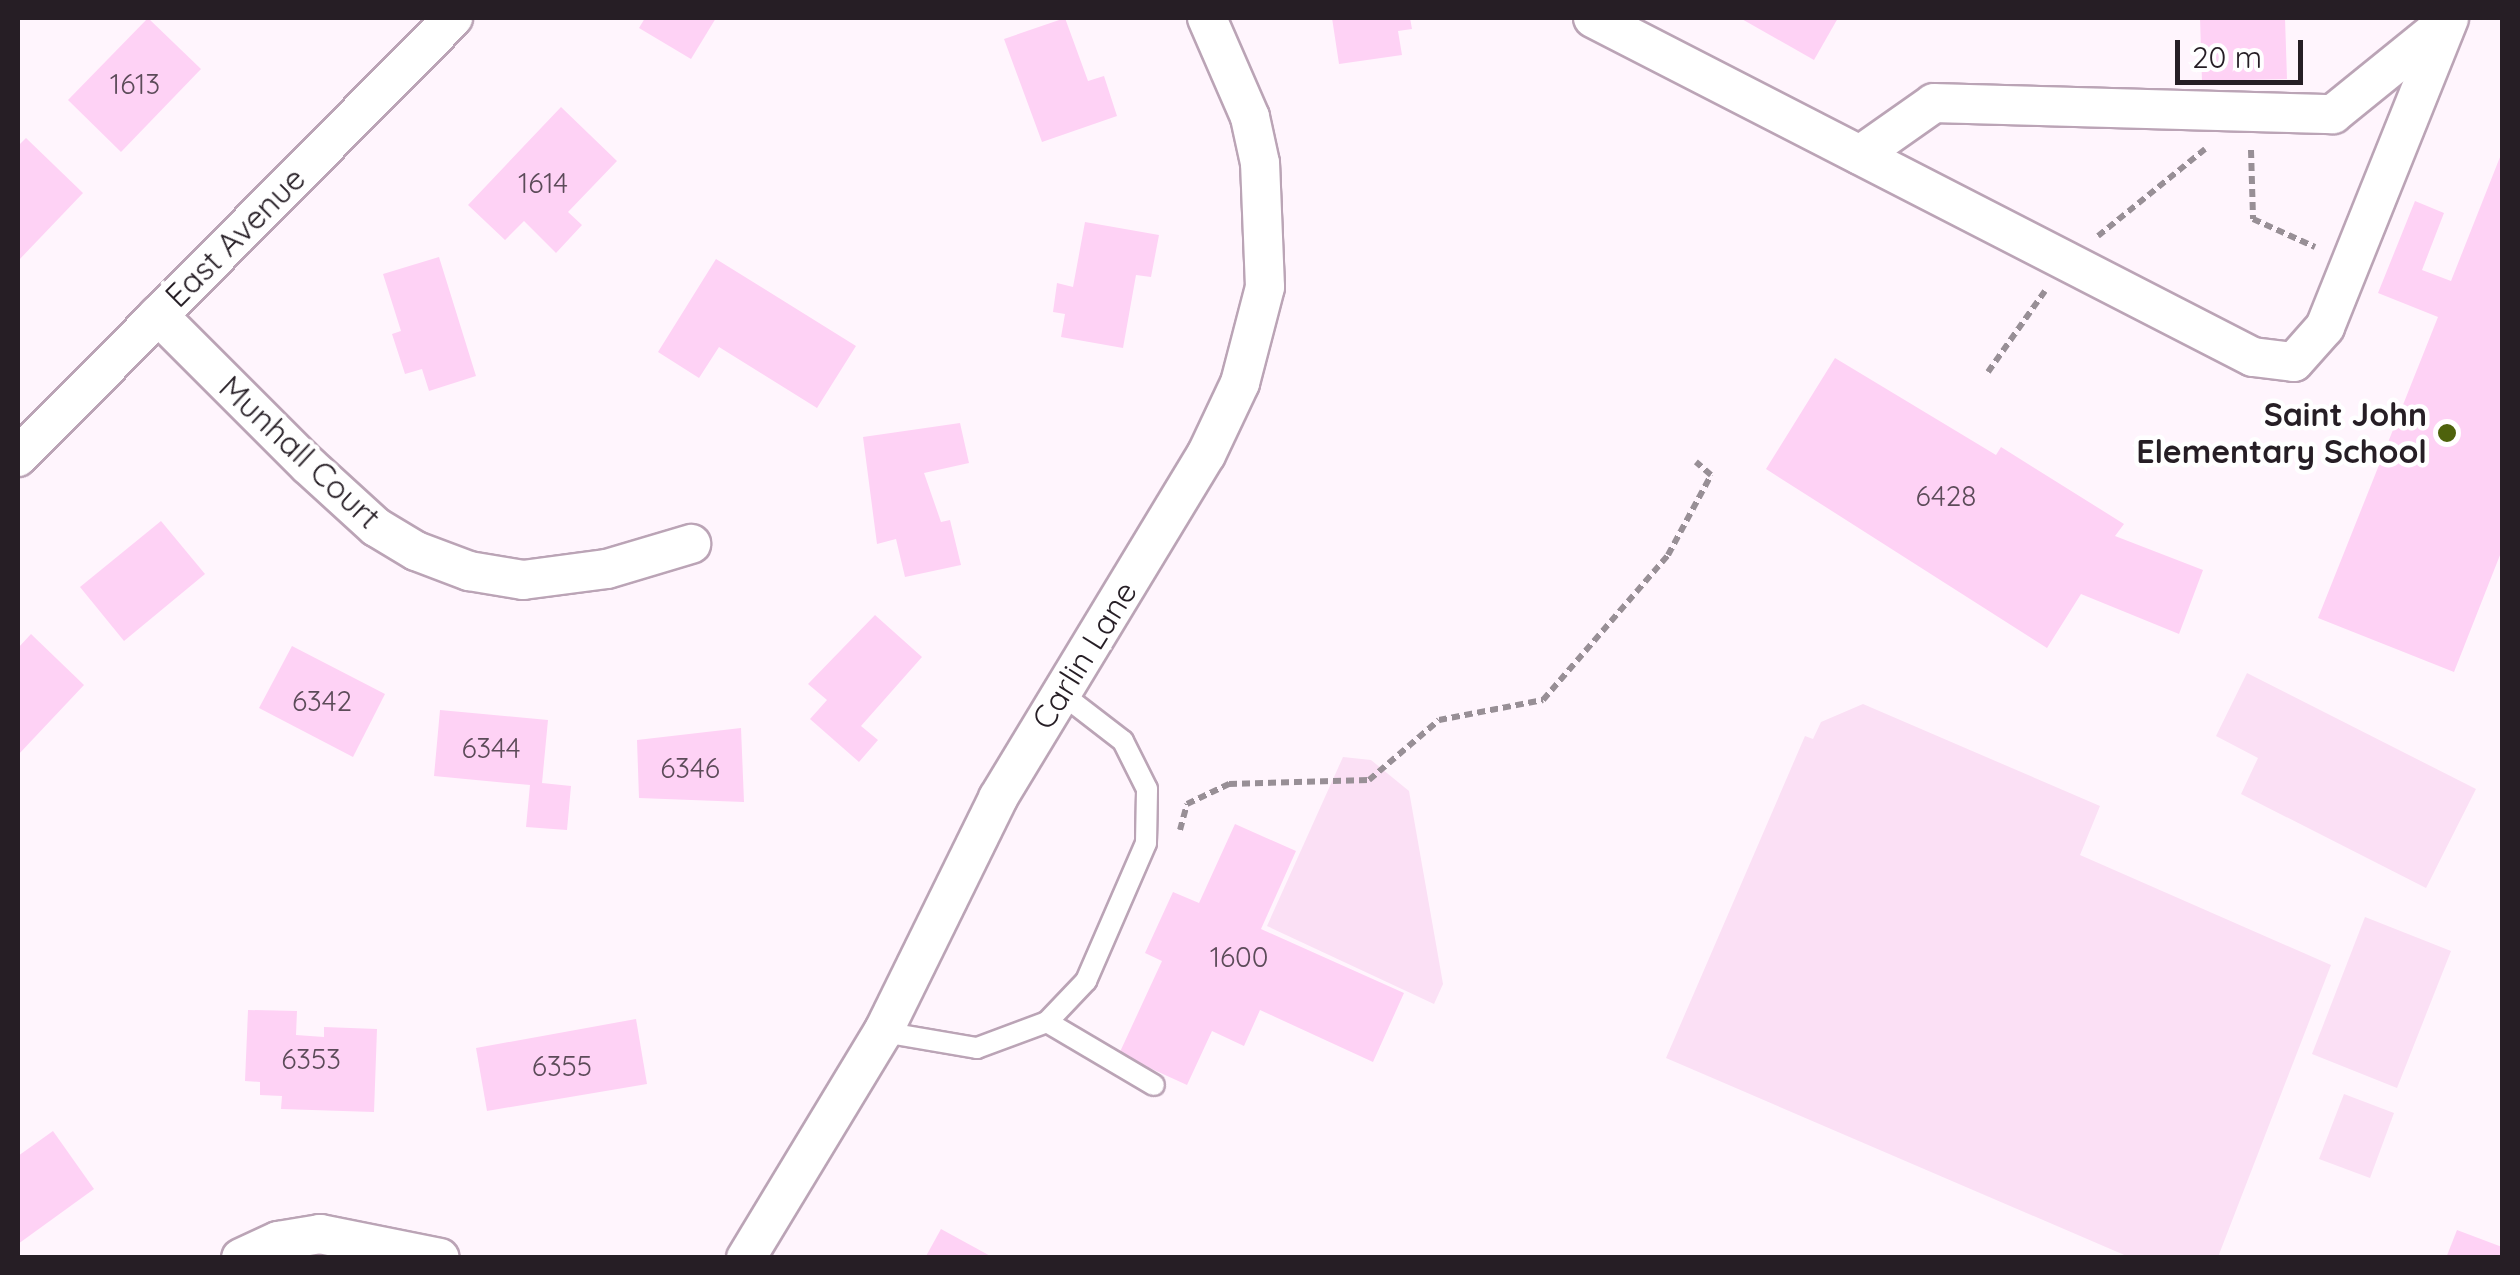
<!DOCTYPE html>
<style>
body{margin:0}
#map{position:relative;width:2520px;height:1275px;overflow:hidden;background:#fff5fd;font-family:Quicksand,sans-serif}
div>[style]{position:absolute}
.green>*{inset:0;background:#fbe0f5}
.building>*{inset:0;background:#fed2f5}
.path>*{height:6px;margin-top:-3px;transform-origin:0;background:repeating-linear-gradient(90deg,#988f96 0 8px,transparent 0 13px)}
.roads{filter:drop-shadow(2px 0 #bba4b6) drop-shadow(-2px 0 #bba4b6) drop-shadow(0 2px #bba4b6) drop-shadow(0 -2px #bba4b6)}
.service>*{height:20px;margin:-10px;padding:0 10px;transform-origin:10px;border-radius:10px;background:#fff}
.minor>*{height:38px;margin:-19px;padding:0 19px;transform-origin:19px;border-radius:19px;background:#fff}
.dots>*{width:28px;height:28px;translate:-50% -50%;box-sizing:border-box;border:5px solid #fff;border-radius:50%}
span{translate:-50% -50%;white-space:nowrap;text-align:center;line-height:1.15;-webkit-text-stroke:9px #fff;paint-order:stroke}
.number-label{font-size:28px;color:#5c4b59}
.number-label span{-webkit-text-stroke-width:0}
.street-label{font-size:32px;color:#261e25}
.poi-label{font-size:32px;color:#261e25;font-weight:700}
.right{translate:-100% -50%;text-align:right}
.frame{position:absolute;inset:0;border:20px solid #261e25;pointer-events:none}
.scale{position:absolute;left:2175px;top:40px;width:128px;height:45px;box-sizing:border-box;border:5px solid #261e25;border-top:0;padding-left:12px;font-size:30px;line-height:35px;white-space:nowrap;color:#261e25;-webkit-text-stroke:8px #fff;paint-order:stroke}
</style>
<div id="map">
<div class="green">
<i style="clip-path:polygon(2247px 673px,2476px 789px,2426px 888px,2241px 794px,2258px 758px,2216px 736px)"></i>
<i style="clip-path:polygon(1863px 704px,2100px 806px,2080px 855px,2331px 965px,2218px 1257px,2129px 1257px,1666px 1058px,1805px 736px,1813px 739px,1821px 722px)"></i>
<i style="clip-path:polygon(1343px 757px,1371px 760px,1409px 791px,1443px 984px,1434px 1004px,1267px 926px)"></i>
<i style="clip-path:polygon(2365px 917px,2451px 951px,2397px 1088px,2312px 1054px)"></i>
<i style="clip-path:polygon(2344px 1094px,2394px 1113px,2370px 1178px,2319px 1159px)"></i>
</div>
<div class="building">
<i style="clip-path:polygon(148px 18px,201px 69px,121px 152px,68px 100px)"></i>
<i style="clip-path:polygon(645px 18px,716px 18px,691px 59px,639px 28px)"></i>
<i style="clip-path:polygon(1065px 18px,1088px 81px,1104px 76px,1117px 116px,1042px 142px,1004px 39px)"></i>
<i style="clip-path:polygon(1332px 18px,1410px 18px,1412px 29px,1398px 31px,1402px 55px,1339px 64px)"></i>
<i style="clip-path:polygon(1740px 18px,1838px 18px,1814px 60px)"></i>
<i style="clip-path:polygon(2200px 18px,2285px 18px,2287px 79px,2202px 81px)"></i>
<i style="clip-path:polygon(561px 107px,617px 161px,568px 212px,582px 225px,556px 253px,524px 221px,505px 240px,468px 205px)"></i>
<i style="clip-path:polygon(26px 138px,83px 193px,18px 261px,18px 146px)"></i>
<i style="clip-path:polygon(2502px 152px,2502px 550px,2454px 672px,2318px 618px,2438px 317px,2378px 293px,2415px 201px,2444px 213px,2422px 270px,2451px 281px)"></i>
<i style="clip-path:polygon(1085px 222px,1159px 235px,1151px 277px,1136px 275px,1123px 348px,1061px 337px,1065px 314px,1053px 312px,1057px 283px,1073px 287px)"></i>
<i style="clip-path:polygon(439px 257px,476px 376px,429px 391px,422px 369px,405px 374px,392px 334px,401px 331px,383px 274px)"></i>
<i style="clip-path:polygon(716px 259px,856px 346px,817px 408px,719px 347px,699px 378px,658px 352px)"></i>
<i style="clip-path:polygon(1835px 358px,1996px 455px,2001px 447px,2124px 524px,2115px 536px,2203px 570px,2179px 634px,2081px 594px,2047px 648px,1766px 469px)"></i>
<i style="clip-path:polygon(960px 423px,969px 463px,924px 473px,941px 522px,950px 520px,961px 565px,905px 577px,896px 539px,877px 544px,863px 437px)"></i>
<i style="clip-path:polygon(161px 521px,205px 574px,124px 641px,80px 587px)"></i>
<i style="clip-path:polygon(875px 615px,922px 657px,861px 726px,878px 740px,859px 762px,810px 719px,827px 700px,808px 684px)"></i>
<i style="clip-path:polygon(31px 634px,84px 685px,18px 755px,18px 648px)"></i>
<i style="clip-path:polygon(292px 646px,385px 694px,353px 757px,259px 708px)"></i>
<i style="clip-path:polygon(440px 710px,548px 720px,542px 783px,571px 786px,567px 830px,526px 827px,530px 785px,434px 776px)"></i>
<i style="clip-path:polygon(741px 728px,744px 802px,639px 798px,637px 740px)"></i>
<i style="clip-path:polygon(1235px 824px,1296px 851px,1261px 929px,1404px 993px,1373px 1062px,1260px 1010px,1244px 1046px,1212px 1031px,1187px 1085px,1119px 1054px,1162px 961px,1145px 953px,1173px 892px,1199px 903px)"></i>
<i style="clip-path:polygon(248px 1010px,297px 1011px,296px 1035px,324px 1037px,324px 1027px,377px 1029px,374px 1112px,281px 1109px,282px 1096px,260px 1095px,260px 1082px,245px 1081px)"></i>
<i style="clip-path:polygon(636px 1019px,647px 1084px,487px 1111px,476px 1048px)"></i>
<i style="clip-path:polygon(53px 1131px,94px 1189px,18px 1244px,18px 1156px)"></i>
<i style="clip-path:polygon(941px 1229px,994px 1258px,925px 1258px)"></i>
<i style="clip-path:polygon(2457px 1230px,2502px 1247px,2502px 1258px,2446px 1258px)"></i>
</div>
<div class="path">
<i style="left:2251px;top:150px;width:69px;rotate:88.3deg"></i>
<i style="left:2253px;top:219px;width:68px;rotate:24.3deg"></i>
<i style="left:2098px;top:236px;width:138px;rotate:-39.1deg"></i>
<i style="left:1988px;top:372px;width:99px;rotate:-54.9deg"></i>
<i style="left:1180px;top:830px;width:27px;rotate:-75deg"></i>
<i style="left:1187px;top:804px;width:47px;rotate:-25.5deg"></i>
<i style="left:1229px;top:784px;width:140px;rotate:-1.6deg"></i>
<i style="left:1369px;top:780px;width:92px;rotate:-40.6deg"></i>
<i style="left:1439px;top:720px;width:106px;rotate:-10.9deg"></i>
<i style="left:1543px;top:700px;width:191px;rotate:-49.2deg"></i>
<i style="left:1668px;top:555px;width:91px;rotate:-61.7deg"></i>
<i style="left:1711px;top:475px;width:20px;rotate:-139deg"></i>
</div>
<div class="roads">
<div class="service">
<i style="left:1047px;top:1022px;width:124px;rotate:30.5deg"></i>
<i style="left:883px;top:1032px;width:95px;rotate:9.7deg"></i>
<i style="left:977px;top:1048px;width:75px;rotate:-20.4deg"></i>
<i style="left:1047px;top:1022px;width:57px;rotate:-46.4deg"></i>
<i style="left:1086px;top:981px;width:150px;rotate:-66.5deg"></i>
<i style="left:1146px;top:843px;width:54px;rotate:-88.9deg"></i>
<i style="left:1147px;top:789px;width:54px;rotate:-116.6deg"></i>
<i style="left:1123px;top:741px;width:78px;rotate:-142.3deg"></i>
</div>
<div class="minor">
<i style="left:1593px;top:18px;width:742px;rotate:27.19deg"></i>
<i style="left:2253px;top:357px;width:41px;rotate:7deg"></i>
<i style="left:2294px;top:362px;width:47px;rotate:-48.5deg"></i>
<i style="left:2325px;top:327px;width:333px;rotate:-68.1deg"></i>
<i style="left:1860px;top:155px;width:90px;rotate:-35.1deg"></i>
<i style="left:1934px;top:103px;width:399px;rotate:1.6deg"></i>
<i style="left:2333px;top:114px;width:143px;rotate:-39deg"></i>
<i style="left:158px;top:315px;width:212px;rotate:45deg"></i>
<i style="left:308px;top:465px;width:92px;rotate:42.4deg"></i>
<i style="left:376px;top:527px;width:47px;rotate:31deg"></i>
<i style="left:416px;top:551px;width:57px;rotate:20.7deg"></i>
<i style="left:469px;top:571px;width:55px;rotate:9.5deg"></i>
<i style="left:523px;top:580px;width:85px;rotate:-7.5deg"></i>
<i style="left:607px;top:569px;width:88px;rotate:-16.6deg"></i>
<i style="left:18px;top:457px;width:618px;rotate:-45.26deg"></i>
<i style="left:241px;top:1258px;width:41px;rotate:-24.7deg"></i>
<i style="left:278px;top:1241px;width:43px;rotate:-9.5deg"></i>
<i style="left:320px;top:1234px;width:122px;rotate:11.3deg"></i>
<i style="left:746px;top:1258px;width:264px;rotate:-58.8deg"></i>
<i style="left:883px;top:1032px;width:261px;rotate:-63.8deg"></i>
<i style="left:998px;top:798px;width:401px;rotate:-58.8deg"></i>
<i style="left:1206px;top:455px;width:80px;rotate:-64.7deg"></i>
<i style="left:1240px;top:383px;width:99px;rotate:-75.4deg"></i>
<i style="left:1265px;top:287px;width:124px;rotate:-92.3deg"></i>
<i style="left:1260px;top:163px;width:47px;rotate:-102.3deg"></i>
<i style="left:1250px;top:117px;width:108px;rotate:-113.5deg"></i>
</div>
</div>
<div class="dots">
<i style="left:2447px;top:433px;background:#4e620c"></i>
</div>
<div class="number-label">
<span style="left:135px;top:84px">1613</span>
<span style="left:543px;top:183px">1614</span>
<span style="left:1946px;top:496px">6428</span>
<span style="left:322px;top:701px">6342</span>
<span style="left:491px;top:748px">6344</span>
<span style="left:690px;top:768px">6346</span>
<span style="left:1239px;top:957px">1600</span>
<span style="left:311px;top:1059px">6353</span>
<span style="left:562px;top:1066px">6355</span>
</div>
<div class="street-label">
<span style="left:235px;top:237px;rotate:-45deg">East Avenue</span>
<span style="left:300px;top:452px;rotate:43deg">Munhall Court</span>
<span style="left:1084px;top:655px;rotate:-58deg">Carlin Lane</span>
</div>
<div class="poi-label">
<span class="right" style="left:2427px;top:433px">Saint John<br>Elementary School</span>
</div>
<div class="frame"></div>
<div class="scale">20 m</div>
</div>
